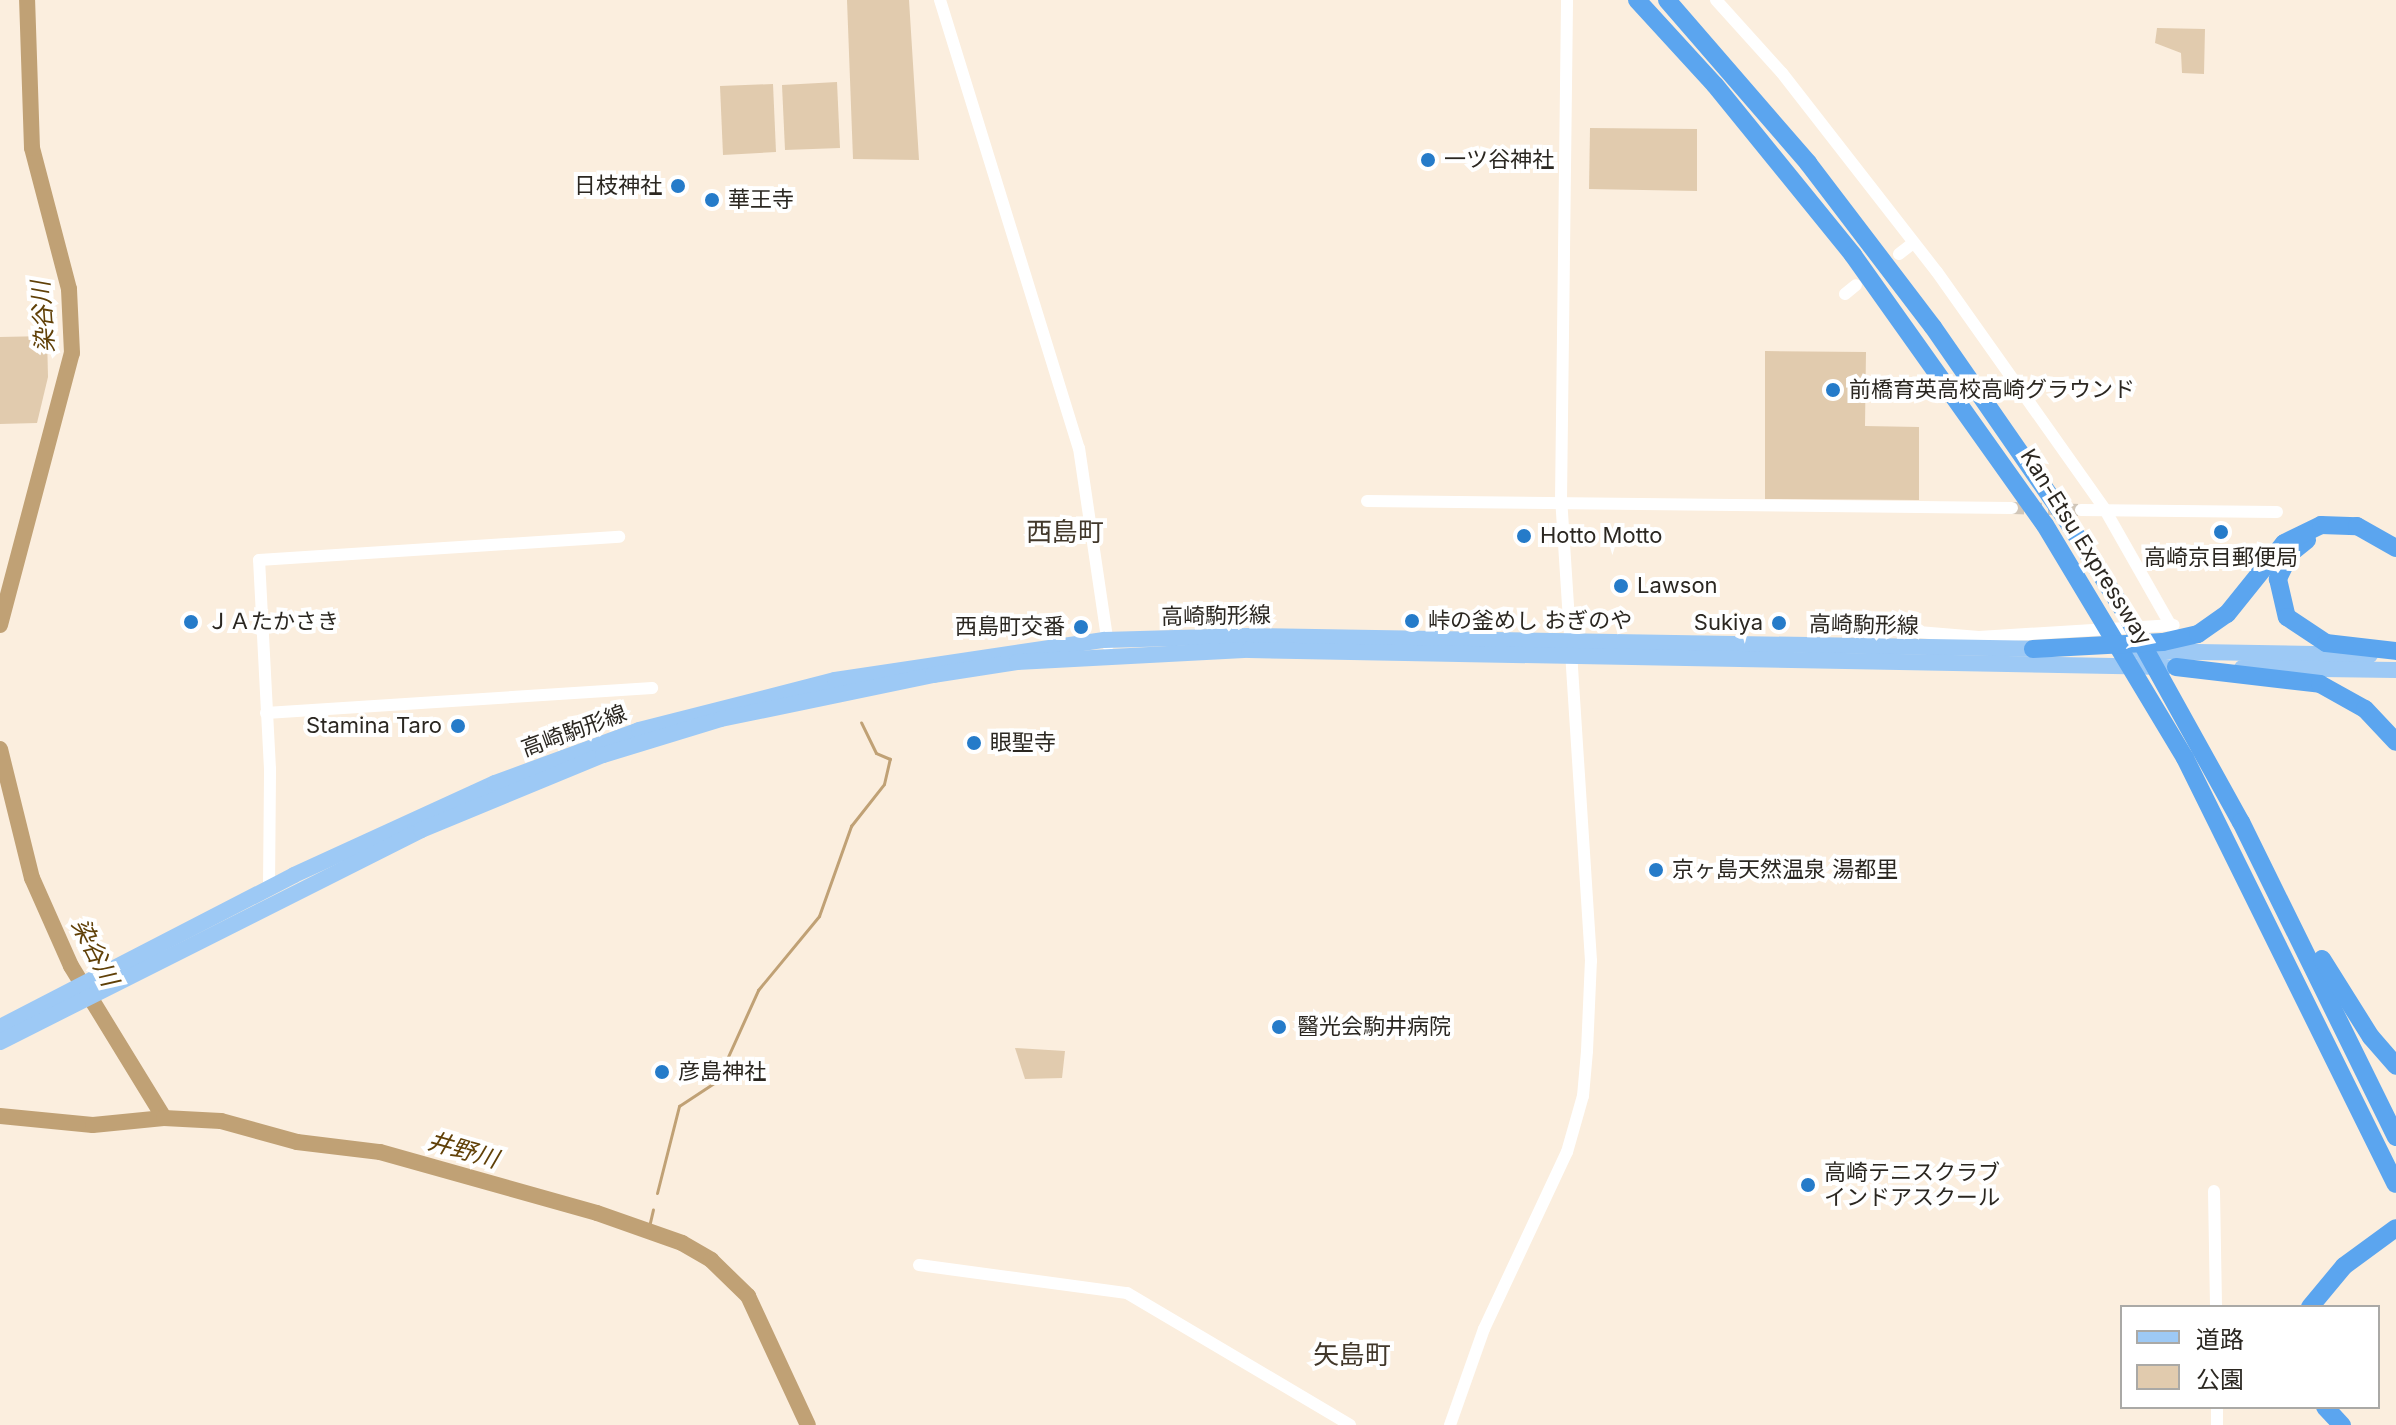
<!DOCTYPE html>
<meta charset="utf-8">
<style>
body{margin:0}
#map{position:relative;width:2396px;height:1425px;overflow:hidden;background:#fbeede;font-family:Inter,"Noto Sans JP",sans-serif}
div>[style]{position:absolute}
.green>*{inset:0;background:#e1cbae}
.stream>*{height:3px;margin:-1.5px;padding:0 1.5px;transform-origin:1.5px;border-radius:1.5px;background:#c0a175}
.river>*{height:16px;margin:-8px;padding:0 8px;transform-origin:8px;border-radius:8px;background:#c0a175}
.minor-tunnel>*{height:12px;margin-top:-6px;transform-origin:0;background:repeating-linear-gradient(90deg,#d1c6b8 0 12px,transparent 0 18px)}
.minor>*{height:12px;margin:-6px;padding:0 6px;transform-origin:6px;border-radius:6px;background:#fff}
.major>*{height:16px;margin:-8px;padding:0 8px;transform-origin:8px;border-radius:8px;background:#9dc9f5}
.highway>*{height:18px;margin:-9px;padding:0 9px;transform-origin:9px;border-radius:9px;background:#5ba5ef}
.dots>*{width:22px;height:22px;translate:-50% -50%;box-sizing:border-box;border:4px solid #fff;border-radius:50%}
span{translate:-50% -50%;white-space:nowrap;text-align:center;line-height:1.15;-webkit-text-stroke:8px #fff;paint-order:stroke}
.poi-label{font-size:22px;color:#2b2721}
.left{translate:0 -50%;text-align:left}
.right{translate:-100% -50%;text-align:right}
.street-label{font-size:22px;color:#2b2721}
.water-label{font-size:24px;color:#604007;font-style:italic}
.quarter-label{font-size:26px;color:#42382b}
.legend{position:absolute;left:2120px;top:1305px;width:260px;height:104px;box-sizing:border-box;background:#fff;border:2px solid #aaa9a6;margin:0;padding:10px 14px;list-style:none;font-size:24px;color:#2b2721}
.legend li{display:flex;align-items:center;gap:16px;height:40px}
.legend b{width:40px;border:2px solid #aaa9a6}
</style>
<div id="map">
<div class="green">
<i style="clip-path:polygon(847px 0,909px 0,919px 160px,853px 159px)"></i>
<i style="clip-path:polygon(2157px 28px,2205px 29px,2204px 74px,2182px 73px,2181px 53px,2155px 43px)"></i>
<i style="clip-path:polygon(837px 82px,840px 148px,785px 150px,782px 85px)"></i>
<i style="clip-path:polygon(773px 84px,776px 152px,723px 155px,720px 86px)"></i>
<i style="clip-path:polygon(1590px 128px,1697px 129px,1697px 191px,1589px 189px)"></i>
<i style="clip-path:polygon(47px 336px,48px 377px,37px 423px,0 424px,0 337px)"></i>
<i style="clip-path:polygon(1765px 351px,1866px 352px,1865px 426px,1919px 427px,1919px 500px,1765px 499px)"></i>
<i style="clip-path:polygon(1015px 1048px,1065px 1051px,1062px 1078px,1025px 1079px)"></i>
</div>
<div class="stream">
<i style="left:657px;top:1193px;width:90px;rotate:-75.8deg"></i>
<i style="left:679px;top:1106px;width:45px;rotate:-33.3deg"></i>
<i style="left:717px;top:1081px;width:100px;rotate:-65.7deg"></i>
<i style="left:758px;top:990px;width:96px;rotate:-50.5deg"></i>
<i style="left:819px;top:916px;width:96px;rotate:-70.4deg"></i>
<i style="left:851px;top:826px;width:53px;rotate:-51.8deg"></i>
<i style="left:884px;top:784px;width:26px;rotate:-77deg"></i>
<i style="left:890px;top:759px;width:15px;rotate:-157deg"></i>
<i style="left:876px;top:753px;width:34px;rotate:-116deg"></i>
<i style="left:648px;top:1231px;width:22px;rotate:-77deg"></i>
</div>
<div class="river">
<i style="left:0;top:625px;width:281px;rotate:-75.2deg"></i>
<i style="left:72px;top:353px;width:64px;rotate:-92.7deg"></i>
<i style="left:69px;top:289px;width:146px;rotate:-104.7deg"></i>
<i style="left:32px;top:148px;width:148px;rotate:-91.9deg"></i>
<i style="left:0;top:749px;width:133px;rotate:76.1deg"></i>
<i style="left:32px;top:878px;width:96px;rotate:66.1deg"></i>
<i style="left:71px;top:966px;width:178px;rotate:58.5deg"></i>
<i style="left:0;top:1116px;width:93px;rotate:5.5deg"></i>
<i style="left:93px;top:1125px;width:71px;rotate:-5.6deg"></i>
<i style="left:164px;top:1118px;width:57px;rotate:3deg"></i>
<i style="left:221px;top:1121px;width:79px;rotate:15.4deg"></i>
<i style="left:297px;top:1142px;width:84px;rotate:6.9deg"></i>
<i style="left:380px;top:1152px;width:225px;rotate:15.7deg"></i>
<i style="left:597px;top:1213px;width:90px;rotate:19.4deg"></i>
<i style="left:682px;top:1243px;width:34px;rotate:30deg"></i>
<i style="left:711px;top:1260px;width:52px;rotate:44.2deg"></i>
<i style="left:748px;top:1296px;width:142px;rotate:65.1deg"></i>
</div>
<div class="minor-tunnel">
<i style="left:2012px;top:508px;width:69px;rotate:1.7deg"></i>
</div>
<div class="minor">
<i style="left:940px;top:0;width:469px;rotate:72.8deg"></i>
<i style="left:1079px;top:448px;width:199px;rotate:81.6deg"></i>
<i style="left:1716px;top:0;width:98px;rotate:47.9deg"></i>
<i style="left:1782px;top:73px;width:252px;rotate:52.1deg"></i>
<i style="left:1937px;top:272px;width:289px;rotate:54.7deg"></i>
<i style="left:2104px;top:508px;width:136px;rotate:60.4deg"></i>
<i style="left:1899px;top:254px;width:18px;rotate:-38deg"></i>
<i style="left:1845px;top:294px;width:14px;rotate:-39deg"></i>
<i style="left:1367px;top:501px;width:645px;rotate:0.62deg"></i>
<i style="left:2081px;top:510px;width:196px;rotate:0.6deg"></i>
<i style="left:1872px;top:654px;width:20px;rotate:-90deg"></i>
<i style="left:1872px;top:634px;width:11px;rotate:-27deg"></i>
<i style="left:1882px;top:629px;width:97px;rotate:4.7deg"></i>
<i style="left:1979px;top:637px;width:195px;rotate:-3.5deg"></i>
<i style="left:266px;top:713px;width:387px;rotate:-3.7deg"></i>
<i style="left:269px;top:888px;width:119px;rotate:-89.5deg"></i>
<i style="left:270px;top:769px;width:209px;rotate:-93deg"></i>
<i style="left:259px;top:560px;width:361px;rotate:-3.7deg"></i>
<i style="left:2214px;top:1191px;width:116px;rotate:89deg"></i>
<i style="left:919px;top:1265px;width:210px;rotate:7.7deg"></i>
<i style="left:1127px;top:1293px;width:259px;rotate:30.6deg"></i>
<i style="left:2217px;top:1407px;width:18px;rotate:90deg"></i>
<i style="left:1450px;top:1425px;width:102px;rotate:-70.5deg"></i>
<i style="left:1484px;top:1329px;width:195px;rotate:-64.9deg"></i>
<i style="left:1567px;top:1152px;width:58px;rotate:-74.1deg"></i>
<i style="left:1583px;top:1096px;width:45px;rotate:-84.9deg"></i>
<i style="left:1587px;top:1051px;width:90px;rotate:-87.5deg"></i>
<i style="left:1591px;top:961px;width:461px;rotate:-93.7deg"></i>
<i style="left:1561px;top:501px;width:501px;rotate:-89.31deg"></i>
</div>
<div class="major">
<i style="left:2138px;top:651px;width:232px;rotate:1deg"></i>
<i style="left:2242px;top:668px;width:154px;rotate:0.7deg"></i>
<i style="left:0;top:1027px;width:331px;rotate:-27.3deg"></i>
<i style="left:294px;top:875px;width:221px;rotate:-24.6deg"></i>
<i style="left:495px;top:783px;width:153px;rotate:-20.2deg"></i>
<i style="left:639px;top:730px;width:202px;rotate:-14.3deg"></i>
<i style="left:835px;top:680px;width:272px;rotate:-8.5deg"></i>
<i style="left:1104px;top:640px;width:144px;rotate:-1.6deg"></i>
<i style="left:1248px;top:636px;width:798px;rotate:0.93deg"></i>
<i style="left:0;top:1042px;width:471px;rotate:-26.7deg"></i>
<i style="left:421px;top:830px;width:197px;rotate:-22.4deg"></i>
<i style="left:603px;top:755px;width:123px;rotate:-17deg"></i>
<i style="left:721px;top:719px;width:217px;rotate:-11.7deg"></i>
<i style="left:933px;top:675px;width:85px;rotate:-8.8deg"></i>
<i style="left:1017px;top:662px;width:232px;rotate:-3deg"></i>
<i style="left:1249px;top:650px;width:917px;rotate:1.06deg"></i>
</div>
<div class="highway">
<i style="left:1637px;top:0;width:115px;rotate:47.5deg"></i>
<i style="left:1715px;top:85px;width:219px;rotate:50.9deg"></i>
<i style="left:1853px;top:255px;width:331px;rotate:54.6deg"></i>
<i style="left:2045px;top:525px;width:272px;rotate:59deg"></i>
<i style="left:2185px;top:758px;width:475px;rotate:63.7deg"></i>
<i style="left:1667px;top:0;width:216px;rotate:49.1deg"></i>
<i style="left:1808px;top:163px;width:206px;rotate:52.7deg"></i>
<i style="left:1933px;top:327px;width:230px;rotate:55.3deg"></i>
<i style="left:2064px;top:516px;width:115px;rotate:57.8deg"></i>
<i style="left:2125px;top:613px;width:239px;rotate:61deg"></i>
<i style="left:2241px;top:822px;width:351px;rotate:63.8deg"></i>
<i style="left:2307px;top:540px;width:22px;rotate:141deg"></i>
<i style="left:2290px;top:554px;width:28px;rotate:116deg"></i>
<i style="left:2278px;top:579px;width:39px;rotate:77deg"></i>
<i style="left:2287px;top:617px;width:47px;rotate:33.7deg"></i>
<i style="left:2326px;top:643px;width:70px;rotate:6.5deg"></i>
<i style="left:2033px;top:649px;width:130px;rotate:-3.1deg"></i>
<i style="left:2163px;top:642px;width:36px;rotate:-13deg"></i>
<i style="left:2198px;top:634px;width:35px;rotate:-35deg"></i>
<i style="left:2227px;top:614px;width:91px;rotate:-51.2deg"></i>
<i style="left:2284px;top:543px;width:41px;rotate:-25.9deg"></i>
<i style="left:2321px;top:525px;width:36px;rotate:2deg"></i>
<i style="left:2357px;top:526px;width:45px;rotate:29.4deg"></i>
<i style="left:2176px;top:667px;width:145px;rotate:6.7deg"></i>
<i style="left:2320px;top:684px;width:51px;rotate:29.1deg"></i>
<i style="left:2365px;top:709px;width:45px;rotate:46.8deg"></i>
<i style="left:2322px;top:959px;width:92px;rotate:57.9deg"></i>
<i style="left:2371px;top:1037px;width:38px;rotate:49deg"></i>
<i style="left:2310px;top:1307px;width:53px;rotate:-50.3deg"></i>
<i style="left:2344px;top:1266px;width:64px;rotate:-36.2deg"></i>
<i style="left:2325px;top:1407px;width:25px;rotate:47deg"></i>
</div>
<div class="dots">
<i style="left:1428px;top:160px;background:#257bc9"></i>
<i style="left:678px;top:186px;background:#257bc9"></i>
<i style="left:712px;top:200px;background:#257bc9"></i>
<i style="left:1833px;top:390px;background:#257bc9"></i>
<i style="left:2221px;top:532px;background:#257bc9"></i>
<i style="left:1524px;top:536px;background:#257bc9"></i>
<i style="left:1621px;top:586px;background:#257bc9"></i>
<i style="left:1412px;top:621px;background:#257bc9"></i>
<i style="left:191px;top:622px;background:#257bc9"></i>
<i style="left:1779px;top:623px;background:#257bc9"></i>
<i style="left:1081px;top:627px;background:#257bc9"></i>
<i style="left:458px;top:726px;background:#257bc9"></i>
<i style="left:974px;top:743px;background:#257bc9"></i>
<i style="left:1656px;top:870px;background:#257bc9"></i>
<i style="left:1279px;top:1027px;background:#257bc9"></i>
<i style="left:662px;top:1072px;background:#257bc9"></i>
<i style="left:1808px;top:1185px;background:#257bc9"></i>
</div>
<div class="poi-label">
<span class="left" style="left:1444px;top:160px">一ツ谷神社</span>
<span class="right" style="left:662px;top:186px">日枝神社</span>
<span class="left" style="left:728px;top:200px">華王寺</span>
<span class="left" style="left:1849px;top:390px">前橋育英高校高崎グラウンド</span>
<span class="left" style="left:1540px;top:536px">Hotto Motto</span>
<span style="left:2221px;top:558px">高崎京目郵便局</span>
<span class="left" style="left:1637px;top:586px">Lawson</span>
<span class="left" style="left:1428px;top:621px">峠の釜めし おぎのや</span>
<span class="left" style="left:207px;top:622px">ＪＡたかさき</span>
<span class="right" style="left:1763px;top:623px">Sukiya</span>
<span class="right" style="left:1065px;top:627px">西島町交番</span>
<span class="right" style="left:442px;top:726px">Stamina Taro</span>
<span class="left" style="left:990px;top:743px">眼聖寺</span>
<span class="left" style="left:1672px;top:870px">京ヶ島天然温泉 湯都里</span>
<span class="left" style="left:1297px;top:1027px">醫光会駒井病院</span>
<span class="left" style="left:678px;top:1072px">彦島神社</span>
<span class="left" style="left:1824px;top:1185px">高崎テニスクラブ<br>インドアスクール</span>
</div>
<div class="street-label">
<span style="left:2086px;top:547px;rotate:58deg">Kan-Etsu Expressway</span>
<span style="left:1216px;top:616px;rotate:-1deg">高崎駒形線</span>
<span style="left:1864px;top:625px;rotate:1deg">高崎駒形線</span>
<span style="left:574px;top:731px;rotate:-20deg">高崎駒形線</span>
</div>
<div class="water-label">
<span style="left:43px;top:317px;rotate:-94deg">染谷川</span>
<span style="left:95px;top:952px;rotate:63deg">染谷川</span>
<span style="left:463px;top:1150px;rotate:16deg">井野川</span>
</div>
<div class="quarter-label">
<span style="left:1065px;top:532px">西島町</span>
<span style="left:1352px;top:1355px">矢島町</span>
</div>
<ul class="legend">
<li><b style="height:10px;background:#9dc9f5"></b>道路</li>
<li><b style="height:22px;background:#e1cbae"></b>公園</li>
</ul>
</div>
